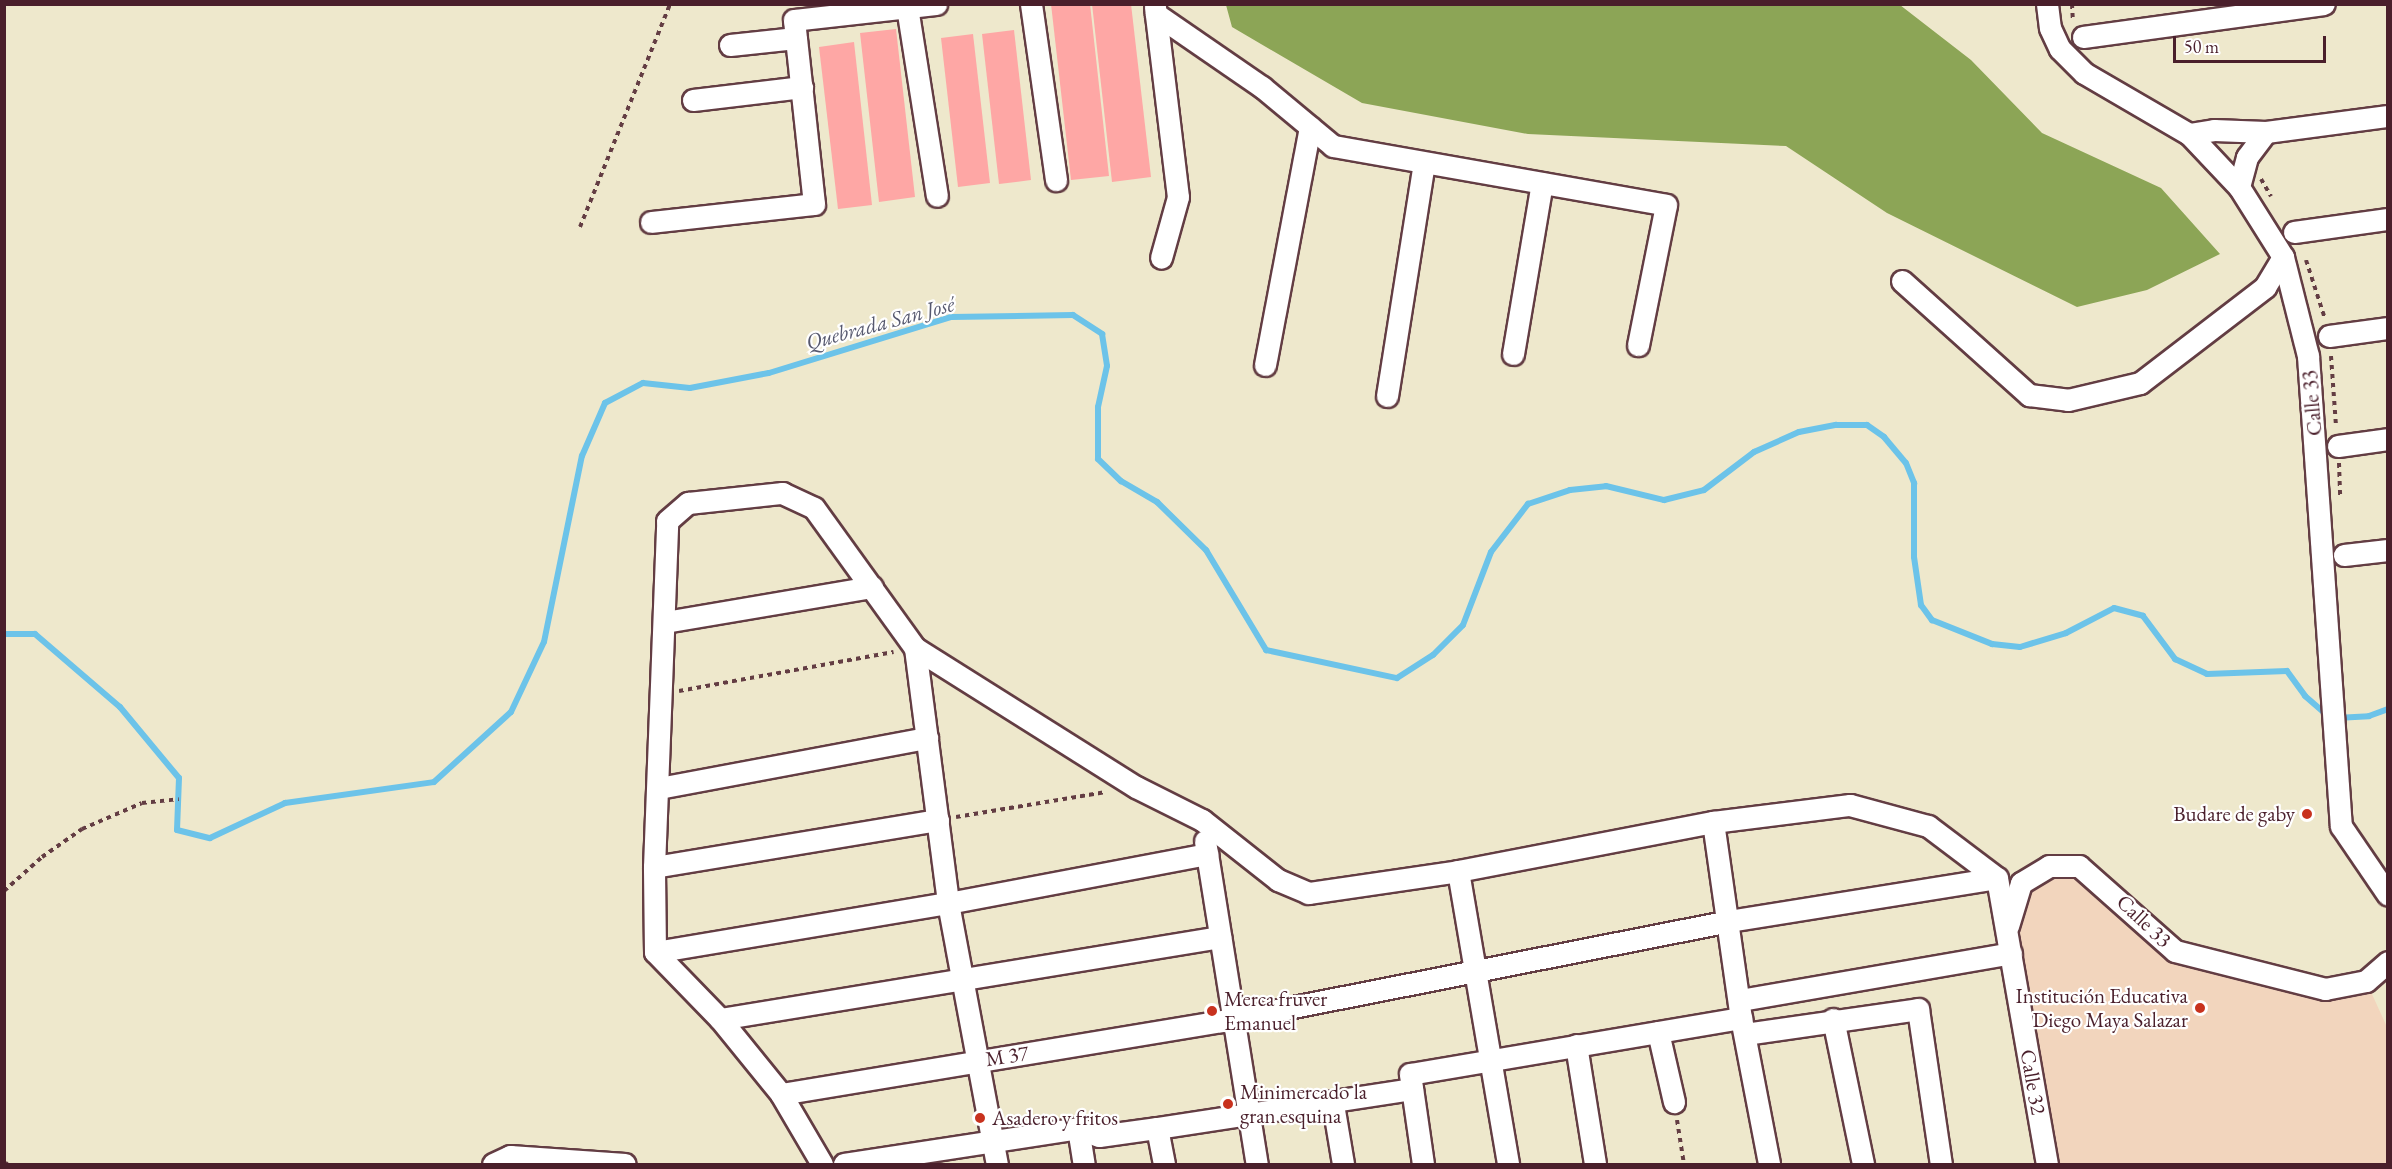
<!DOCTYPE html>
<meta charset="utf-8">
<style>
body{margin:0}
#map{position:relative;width:2392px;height:1169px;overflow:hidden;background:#eee8cc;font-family:"EB Garamond",serif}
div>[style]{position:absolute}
.built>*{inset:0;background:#f2d5bd}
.forest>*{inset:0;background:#8ca556}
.stream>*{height:6px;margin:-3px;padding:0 3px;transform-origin:3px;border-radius:3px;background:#6cc3e9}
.building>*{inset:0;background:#fea7a5}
.path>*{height:4px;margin-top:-2px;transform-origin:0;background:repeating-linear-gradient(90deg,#633d43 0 4.5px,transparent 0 9px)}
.roads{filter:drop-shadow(2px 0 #633d43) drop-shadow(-2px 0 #633d43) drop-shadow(0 2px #633d43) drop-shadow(0 -2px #633d43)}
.minor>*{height:21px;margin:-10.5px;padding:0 10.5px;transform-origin:10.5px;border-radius:10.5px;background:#fff}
.dots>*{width:16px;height:16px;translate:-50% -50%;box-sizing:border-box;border:3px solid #fff;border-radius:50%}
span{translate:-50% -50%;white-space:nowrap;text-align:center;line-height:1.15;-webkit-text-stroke:4.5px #fff;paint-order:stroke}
.street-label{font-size:21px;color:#4a1f2b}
.poi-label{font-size:21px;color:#4a1f2b}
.right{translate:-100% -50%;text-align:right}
.left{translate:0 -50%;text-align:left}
.water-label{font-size:22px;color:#56586e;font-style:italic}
.frame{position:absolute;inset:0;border:6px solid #4a1f2b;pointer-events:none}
.scale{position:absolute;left:2173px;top:36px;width:153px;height:27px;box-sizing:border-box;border:3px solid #4a1f2b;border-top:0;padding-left:8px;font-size:18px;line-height:21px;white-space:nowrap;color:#4a1f2b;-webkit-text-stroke:4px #fff;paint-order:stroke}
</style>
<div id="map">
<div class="built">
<i style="clip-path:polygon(2079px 866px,2175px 951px,2274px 978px,2366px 981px,2387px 1027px,2387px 1164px,2047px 1164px,2007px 929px,2021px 883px)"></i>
</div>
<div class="forest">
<i style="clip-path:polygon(1226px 5px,1900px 5px,1971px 60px,2042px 133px,2161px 188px,2220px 254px,2147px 290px,2077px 307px,1887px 213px,1786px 146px,1528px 134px,1362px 103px,1232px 27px)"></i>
</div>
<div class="stream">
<i style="left:4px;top:634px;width:31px"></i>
<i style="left:35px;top:634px;width:112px;rotate:40.7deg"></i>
<i style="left:120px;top:707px;width:92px;rotate:50.3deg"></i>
<i style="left:179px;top:778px;width:52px;rotate:92.2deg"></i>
<i style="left:177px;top:830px;width:34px;rotate:14deg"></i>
<i style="left:210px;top:838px;width:83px;rotate:-25deg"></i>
<i style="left:285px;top:803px;width:150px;rotate:-8deg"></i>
<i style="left:434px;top:782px;width:104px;rotate:-42.3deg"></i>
<i style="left:511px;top:712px;width:77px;rotate:-64.8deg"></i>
<i style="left:544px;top:642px;width:190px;rotate:-78.5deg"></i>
<i style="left:582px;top:456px;width:58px;rotate:-66.5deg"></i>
<i style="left:605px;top:403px;width:43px;rotate:-27.8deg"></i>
<i style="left:643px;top:383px;width:47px;rotate:6.1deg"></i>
<i style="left:690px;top:388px;width:80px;rotate:-10.8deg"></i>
<i style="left:769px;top:373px;width:190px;rotate:-17.1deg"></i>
<i style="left:951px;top:317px;width:122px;rotate:-0.9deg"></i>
<i style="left:1073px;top:315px;width:35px;rotate:33deg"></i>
<i style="left:1102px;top:334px;width:32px;rotate:81deg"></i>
<i style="left:1107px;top:366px;width:42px;rotate:102.4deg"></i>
<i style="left:1098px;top:407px;width:52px;rotate:90deg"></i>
<i style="left:1098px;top:459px;width:32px;rotate:44deg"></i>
<i style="left:1121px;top:481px;width:42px;rotate:30.3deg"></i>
<i style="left:1157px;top:502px;width:69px;rotate:44.4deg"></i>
<i style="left:1206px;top:550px;width:117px;rotate:59deg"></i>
<i style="left:1266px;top:650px;width:134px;rotate:12.1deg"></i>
<i style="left:1397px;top:678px;width:43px;rotate:-32.6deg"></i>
<i style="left:1433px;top:655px;width:42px;rotate:-45deg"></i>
<i style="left:1463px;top:625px;width:78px;rotate:-69deg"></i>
<i style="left:1491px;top:552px;width:61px;rotate:-52.4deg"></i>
<i style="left:1528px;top:504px;width:44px;rotate:-18.4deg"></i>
<i style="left:1570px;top:490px;width:36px;rotate:-6deg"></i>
<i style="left:1606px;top:486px;width:60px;rotate:13.6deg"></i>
<i style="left:1664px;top:500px;width:41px;rotate:-14deg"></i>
<i style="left:1704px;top:490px;width:63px;rotate:-37.2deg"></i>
<i style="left:1754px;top:452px;width:49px;rotate:-24deg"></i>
<i style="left:1799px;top:432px;width:38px;rotate:-11deg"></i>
<i style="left:1836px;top:425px;width:31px"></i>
<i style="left:1867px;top:425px;width:21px;rotate:35deg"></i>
<i style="left:1884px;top:437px;width:34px;rotate:50deg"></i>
<i style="left:1906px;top:463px;width:22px;rotate:68deg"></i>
<i style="left:1914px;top:483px;width:74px;rotate:90deg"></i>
<i style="left:1914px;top:557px;width:49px;rotate:81.7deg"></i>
<i style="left:1921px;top:605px;width:19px;rotate:54deg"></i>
<i style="left:1932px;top:620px;width:65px;rotate:21.8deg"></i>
<i style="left:1992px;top:644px;width:28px;rotate:6deg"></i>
<i style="left:2020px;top:647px;width:48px;rotate:-16.9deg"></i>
<i style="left:2066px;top:633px;width:54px;rotate:-27.5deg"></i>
<i style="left:2114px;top:608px;width:30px;rotate:15deg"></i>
<i style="left:2143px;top:616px;width:54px;rotate:53.3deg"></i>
<i style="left:2175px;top:659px;width:35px;rotate:25deg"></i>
<i style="left:2207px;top:674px;width:80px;rotate:-2.1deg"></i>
<i style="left:2287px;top:671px;width:31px;rotate:54deg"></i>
<i style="left:2305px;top:696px;width:29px;rotate:41deg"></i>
<i style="left:2336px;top:718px;width:33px;rotate:-3deg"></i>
<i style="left:2369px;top:716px;width:20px;rotate:-20deg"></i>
</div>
<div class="building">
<i style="clip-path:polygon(1051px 4px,1090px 4px,1109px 176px,1071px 180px)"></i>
<i style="clip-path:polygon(1092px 4px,1131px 4px,1151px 177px,1112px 182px)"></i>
<i style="clip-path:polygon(896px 29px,915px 197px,879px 202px,860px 33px)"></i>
<i style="clip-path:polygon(1014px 30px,1031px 180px,999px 184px,982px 34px)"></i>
<i style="clip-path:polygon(973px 34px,990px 183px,958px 187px,941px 38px)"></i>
<i style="clip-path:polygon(854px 42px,872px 205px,838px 209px,819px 47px)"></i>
</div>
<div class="path">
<i style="left:2072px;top:4px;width:17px;rotate:87deg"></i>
<i style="left:2261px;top:179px;width:20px;rotate:60deg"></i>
<i style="left:580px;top:227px;width:240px;rotate:-68deg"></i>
<i style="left:2306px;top:260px;width:62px;rotate:72.1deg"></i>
<i style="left:2331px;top:356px;width:70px;rotate:85.9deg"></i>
<i style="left:2339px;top:463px;width:32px;rotate:88deg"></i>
<i style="left:679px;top:691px;width:218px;rotate:-10.3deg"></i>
<i style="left:956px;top:817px;width:152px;rotate:-9.5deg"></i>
<i style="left:4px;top:891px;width:51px;rotate:-41.8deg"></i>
<i style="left:42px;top:857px;width:49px;rotate:-35deg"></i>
<i style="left:82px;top:829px;width:65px;rotate:-23.4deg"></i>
<i style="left:142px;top:803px;width:37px;rotate:-6deg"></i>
<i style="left:1677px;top:1120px;width:45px;rotate:81deg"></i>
<i style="left:4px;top:1163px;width:4px;rotate:14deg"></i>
</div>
<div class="roads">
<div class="minor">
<i style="left:1031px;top:4px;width:178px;rotate:81.9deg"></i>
<i style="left:2047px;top:4px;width:24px;rotate:83deg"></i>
<i style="left:2050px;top:28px;width:23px;rotate:65deg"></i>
<i style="left:2060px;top:49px;width:34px;rotate:45deg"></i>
<i style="left:2084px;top:73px;width:121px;rotate:30.2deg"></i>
<i style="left:2189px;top:134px;width:73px;rotate:46.7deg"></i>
<i style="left:2239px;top:187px;width:83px;rotate:57.8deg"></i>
<i style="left:2283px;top:257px;width:102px;rotate:75.8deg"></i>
<i style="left:2308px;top:356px;width:471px;rotate:86deg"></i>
<i style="left:2341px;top:826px;width:83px;rotate:55.7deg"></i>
<i style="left:907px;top:7px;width:191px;rotate:81deg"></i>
<i style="left:1155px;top:7px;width:191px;rotate:83.1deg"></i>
<i style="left:1178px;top:197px;width:63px;rotate:105.6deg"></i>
<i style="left:1156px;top:14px;width:129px;rotate:34.6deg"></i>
<i style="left:1262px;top:87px;width:92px;rotate:39.7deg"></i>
<i style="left:1333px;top:146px;width:338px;rotate:10deg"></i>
<i style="left:1666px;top:205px;width:143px;rotate:101.3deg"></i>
<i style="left:2083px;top:37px;width:243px;rotate:-7.8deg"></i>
<i style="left:730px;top:45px;width:66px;rotate:-6.1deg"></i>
<i style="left:693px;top:100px;width:110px;rotate:-6.8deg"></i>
<i style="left:2189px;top:134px;width:25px;rotate:-9deg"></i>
<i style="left:2214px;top:130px;width:52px;rotate:2.2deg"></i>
<i style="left:2266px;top:132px;width:123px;rotate:-7.5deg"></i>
<i style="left:2239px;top:187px;width:31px;rotate:-75deg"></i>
<i style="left:2247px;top:157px;width:31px;rotate:-53deg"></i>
<i style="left:651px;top:222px;width:164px;rotate:-6.3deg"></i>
<i style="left:814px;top:204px;width:185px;rotate:-96.2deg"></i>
<i style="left:794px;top:20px;width:143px;rotate:-6.4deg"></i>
<i style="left:2294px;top:232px;width:95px;rotate:-7.9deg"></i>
<i style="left:1902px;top:281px;width:171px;rotate:41.9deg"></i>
<i style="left:2029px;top:395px;width:39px;rotate:7deg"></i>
<i style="left:2068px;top:400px;width:74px;rotate:-13.3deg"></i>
<i style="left:2140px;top:383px;width:158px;rotate:-37.5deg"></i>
<i style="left:2265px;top:287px;width:35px;rotate:-59deg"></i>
<i style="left:2329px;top:336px;width:60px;rotate:-7.7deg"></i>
<i style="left:1513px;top:354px;width:173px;rotate:-80.4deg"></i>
<i style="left:1265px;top:365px;width:242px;rotate:-79.3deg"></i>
<i style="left:1387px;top:396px;width:236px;rotate:-81deg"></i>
<i style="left:2338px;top:446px;width:50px;rotate:-8deg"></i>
<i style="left:2344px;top:555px;width:44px;rotate:-6.5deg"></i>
<i style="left:665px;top:622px;width:210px;rotate:-9.6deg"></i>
<i style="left:915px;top:648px;width:257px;rotate:82.6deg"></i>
<i style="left:948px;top:903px;width:266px;rotate:79.4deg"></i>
<i style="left:659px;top:788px;width:273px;rotate:-10.6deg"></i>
<i style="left:1713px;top:822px;width:198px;rotate:81.9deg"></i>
<i style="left:1741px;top:1018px;width:149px;rotate:79.1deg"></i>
<i style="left:1205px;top:841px;width:327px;rotate:80.9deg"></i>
<i style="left:654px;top:867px;width:288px;rotate:-9.4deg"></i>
<i style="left:1458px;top:871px;width:297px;rotate:80.3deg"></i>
<i style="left:2008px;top:926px;width:45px;rotate:-73.2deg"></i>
<i style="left:2021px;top:883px;width:33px;rotate:-31deg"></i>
<i style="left:2049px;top:866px;width:30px"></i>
<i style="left:2079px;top:866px;width:128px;rotate:41.5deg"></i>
<i style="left:2175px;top:951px;width:155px;rotate:14.2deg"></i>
<i style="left:2325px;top:989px;width:42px;rotate:-11deg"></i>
<i style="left:2366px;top:981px;width:29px;rotate:-41deg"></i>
<i style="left:655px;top:952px;width:297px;rotate:-9.5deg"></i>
<i style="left:948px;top:903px;width:264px;rotate:-10.7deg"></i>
<i style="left:1740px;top:1000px;width:275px;rotate:-9.8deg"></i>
<i style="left:720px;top:1019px;width:507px;rotate:-9.31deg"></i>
<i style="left:1833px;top:1019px;width:148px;rotate:78.3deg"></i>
<i style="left:1658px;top:1032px;width:72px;rotate:77.1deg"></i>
<i style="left:1745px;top:1034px;width:175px;rotate:-8.2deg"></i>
<i style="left:1918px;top:1009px;width:157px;rotate:81.6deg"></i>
<i style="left:1576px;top:1045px;width:121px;rotate:80.9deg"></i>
<i style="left:781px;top:1094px;width:457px;rotate:-9.4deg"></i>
<i style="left:1232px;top:1019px;width:507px;rotate:-11.15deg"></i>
<i style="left:1729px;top:921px;width:271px;rotate:-9.1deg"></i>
<i style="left:1333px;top:1104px;width:61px;rotate:80.5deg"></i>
<i style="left:1078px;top:1128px;width:36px;rotate:81deg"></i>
<i style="left:1157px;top:1128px;width:37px;rotate:79deg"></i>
<i style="left:493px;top:1164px;width:19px;rotate:-25deg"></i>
<i style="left:510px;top:1156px;width:115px;rotate:4deg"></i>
<i style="left:822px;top:1164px;width:81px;rotate:-120.4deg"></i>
<i style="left:781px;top:1094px;width:97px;rotate:-129.1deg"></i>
<i style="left:720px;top:1019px;width:93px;rotate:-134.1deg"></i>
<i style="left:655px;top:952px;width:85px;rotate:-90.7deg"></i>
<i style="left:654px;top:867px;width:346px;rotate:-87.8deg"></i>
<i style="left:667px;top:521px;width:28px;rotate:-41deg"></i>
<i style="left:688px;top:503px;width:95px;rotate:-6.1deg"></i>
<i style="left:782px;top:493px;width:35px;rotate:25deg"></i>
<i style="left:814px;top:508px;width:173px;rotate:54.2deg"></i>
<i style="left:915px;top:648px;width:261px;rotate:32.2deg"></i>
<i style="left:1136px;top:787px;width:74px;rotate:26.6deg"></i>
<i style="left:1202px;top:820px;width:97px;rotate:38.3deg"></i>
<i style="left:1278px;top:880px;width:33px;rotate:23deg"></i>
<i style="left:1308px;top:893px;width:152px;rotate:-8.3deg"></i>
<i style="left:1458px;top:871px;width:260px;rotate:-10.9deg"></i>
<i style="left:1713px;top:822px;width:138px;rotate:-7.1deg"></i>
<i style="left:1850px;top:805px;width:81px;rotate:15.1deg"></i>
<i style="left:1928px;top:826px;width:86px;rotate:37deg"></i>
<i style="left:1997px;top:878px;width:290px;rotate:80.1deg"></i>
<i style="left:844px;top:1164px;width:237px;rotate:-8.7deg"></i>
<i style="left:1078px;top:1128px;width:22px;rotate:21deg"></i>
<i style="left:1099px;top:1136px;width:59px;rotate:-7.9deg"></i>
<i style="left:1157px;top:1128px;width:258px;rotate:-8.7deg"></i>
<i style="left:1423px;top:1164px;width:91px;rotate:-98.2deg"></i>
<i style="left:1410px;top:1074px;width:336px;rotate:-9.6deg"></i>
</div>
</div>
<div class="dots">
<i style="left:2307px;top:814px;background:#c8321e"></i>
<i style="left:2200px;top:1008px;background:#c8321e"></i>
<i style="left:1212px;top:1011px;background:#c8321e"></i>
<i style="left:1228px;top:1104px;background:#c8321e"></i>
<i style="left:980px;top:1118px;background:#c8321e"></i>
</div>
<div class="street-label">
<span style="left:2312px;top:403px;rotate:-95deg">Calle 33</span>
<span style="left:2144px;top:921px;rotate:43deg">Calle 33</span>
<span style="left:1007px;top:1056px;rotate:-9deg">M 37</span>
<span style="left:2033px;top:1082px;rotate:80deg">Calle 32</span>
</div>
<div class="poi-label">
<span class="right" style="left:2295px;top:814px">Budare de gaby</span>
<span class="right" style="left:2188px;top:1008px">Institución Educativa<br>Diego Maya Salazar</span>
<span class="left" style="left:1224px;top:1011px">Merca fruver<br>Emanuel</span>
<span class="left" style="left:1240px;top:1104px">Minimercado la<br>gran esquina</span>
<span class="left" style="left:992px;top:1118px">Asadero y fritos</span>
</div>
<div class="water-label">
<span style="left:880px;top:323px;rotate:-15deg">Quebrada San José</span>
</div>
<div class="frame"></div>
<div class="scale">50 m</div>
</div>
